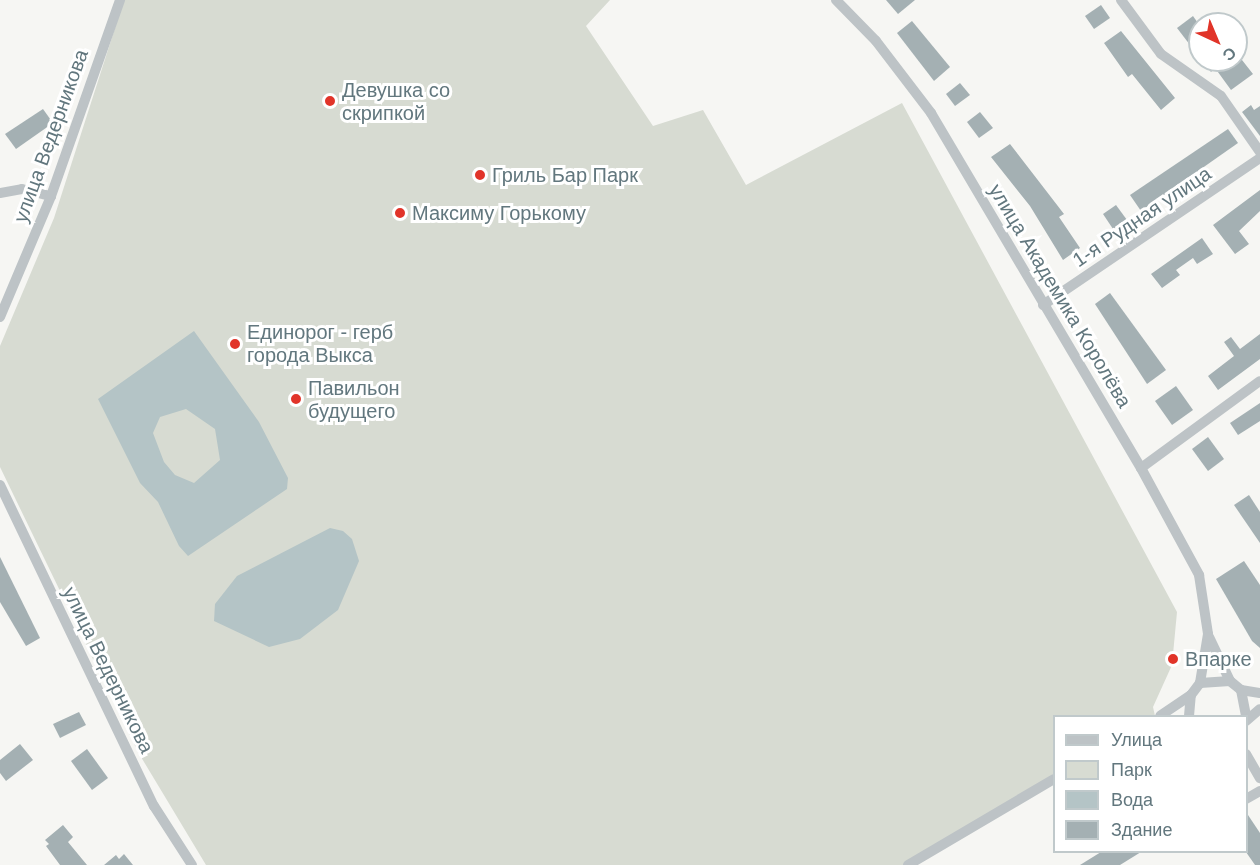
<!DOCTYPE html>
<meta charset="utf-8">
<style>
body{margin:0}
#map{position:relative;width:1260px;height:865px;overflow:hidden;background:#f6f6f3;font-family:Helvetica,sans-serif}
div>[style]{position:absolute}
.green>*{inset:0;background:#d7dbd2}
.water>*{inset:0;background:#b4c4c6}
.building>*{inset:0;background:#a4b0b3}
.minor>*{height:10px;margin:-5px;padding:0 5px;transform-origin:5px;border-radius:5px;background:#bdc3c6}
.dots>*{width:16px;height:16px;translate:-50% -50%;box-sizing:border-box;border:3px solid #fff;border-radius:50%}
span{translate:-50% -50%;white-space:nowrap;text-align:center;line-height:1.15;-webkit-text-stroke:6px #fff;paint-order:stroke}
.poi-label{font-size:20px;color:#62777e}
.left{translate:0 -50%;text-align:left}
.street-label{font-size:20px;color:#62777e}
.legend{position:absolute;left:1053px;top:715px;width:195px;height:138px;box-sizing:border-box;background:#fff;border:2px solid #c0c9cb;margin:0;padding:8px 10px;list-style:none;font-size:18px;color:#62777e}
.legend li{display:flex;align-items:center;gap:12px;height:30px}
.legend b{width:30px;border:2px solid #c0c9cb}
.north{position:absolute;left:1188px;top:12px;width:60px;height:60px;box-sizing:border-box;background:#fff;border:2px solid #c0c9cb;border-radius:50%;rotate:136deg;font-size:16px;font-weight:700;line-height:24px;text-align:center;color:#62777e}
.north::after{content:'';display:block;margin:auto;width:21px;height:27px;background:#e13429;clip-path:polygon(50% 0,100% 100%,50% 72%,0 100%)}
</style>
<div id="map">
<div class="green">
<i style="clip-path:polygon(124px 0,610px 0,586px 26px,653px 126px,703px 110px,746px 185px,902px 103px,1177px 612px,1172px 665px,1153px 707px,1155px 716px,1054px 716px,1054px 778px,905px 865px,206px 865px,138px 752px,0 467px,0 346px,54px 218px)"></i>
</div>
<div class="water">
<i style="clip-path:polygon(evenodd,194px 331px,259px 422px,288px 478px,287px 489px,188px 556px,179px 546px,158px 502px,140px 483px,98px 399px,194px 331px,186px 409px,215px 429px,220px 460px,194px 483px,175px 475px,164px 462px,153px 433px,160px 417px,186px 409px)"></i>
<i style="clip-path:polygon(330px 528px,343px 531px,352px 539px,359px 561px,338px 610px,300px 639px,269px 647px,214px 621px,215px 604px,237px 576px)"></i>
</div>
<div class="building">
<i style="clip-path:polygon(886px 0,915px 0,898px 14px)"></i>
<i style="clip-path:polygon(1101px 5px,1110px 18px,1094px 29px,1085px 16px)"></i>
<i style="clip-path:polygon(1193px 16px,1200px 26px,1200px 58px,1177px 28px)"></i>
<i style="clip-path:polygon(912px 21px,950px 67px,934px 81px,897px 33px)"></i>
<i style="clip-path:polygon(1121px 31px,1175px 98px,1161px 110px,1132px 74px,1128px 77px,1104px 43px)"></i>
<i style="clip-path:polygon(1201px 60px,1242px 60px,1253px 74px,1231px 90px,1215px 68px,1211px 72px)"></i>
<i style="clip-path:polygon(960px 83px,970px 95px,955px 106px,946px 94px)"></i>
<i style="clip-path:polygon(1251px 105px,1254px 110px,1260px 106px,1260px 136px,1242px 112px)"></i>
<i style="clip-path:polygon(43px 109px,53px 123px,16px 149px,5px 134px)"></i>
<i style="clip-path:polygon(980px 112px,993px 128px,979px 138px,967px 122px)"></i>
<i style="clip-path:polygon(1228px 129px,1238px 143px,1141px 211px,1130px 195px)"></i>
<i style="clip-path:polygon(1010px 144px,1064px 214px,1059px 217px,1080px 248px,1063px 260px,1030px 206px,991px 157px)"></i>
<i style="clip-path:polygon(1260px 190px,1260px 211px,1239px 231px,1249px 244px,1235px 254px,1213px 225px)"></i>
<i style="clip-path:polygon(1116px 205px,1127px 220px,1113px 229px,1103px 214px)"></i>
<i style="clip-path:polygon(1202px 238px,1213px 254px,1197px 264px,1193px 258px,1176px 270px,1180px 275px,1162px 288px,1151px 274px)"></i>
<i style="clip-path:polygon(1110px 293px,1166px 370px,1147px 384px,1095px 304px)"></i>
<i style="clip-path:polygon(1260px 334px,1260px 359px,1218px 390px,1208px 376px,1234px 356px,1224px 342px,1231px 337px,1240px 349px)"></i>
<i style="clip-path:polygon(1176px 386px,1193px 410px,1172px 425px,1155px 401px)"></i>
<i style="clip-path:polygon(1260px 403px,1260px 421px,1238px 435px,1230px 423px)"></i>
<i style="clip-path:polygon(1208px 437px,1224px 459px,1208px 471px,1192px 449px)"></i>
<i style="clip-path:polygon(1249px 495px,1260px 512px,1260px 543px,1234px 505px)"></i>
<i style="clip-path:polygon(0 557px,40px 638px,26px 646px,0 602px)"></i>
<i style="clip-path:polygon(1244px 561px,1260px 585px,1260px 648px,1252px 641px,1216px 579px)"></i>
<i style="clip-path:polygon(79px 712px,86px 725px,60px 738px,53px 724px)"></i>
<i style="clip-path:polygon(20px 744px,33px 760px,6px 781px,0 773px,0 760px)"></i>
<i style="clip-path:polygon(87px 749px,108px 778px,92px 790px,71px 761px)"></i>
<i style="clip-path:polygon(1246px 812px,1260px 833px,1260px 865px,1255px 865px,1246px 852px)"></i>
<i style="clip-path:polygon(63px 825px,73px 837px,68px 842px,87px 865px,60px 865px,46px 846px,49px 844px,45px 840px)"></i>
<i style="clip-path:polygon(1101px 852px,1141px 852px,1120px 865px,1080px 865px)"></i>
<i style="clip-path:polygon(124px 854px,133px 865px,104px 865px,116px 855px,119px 859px)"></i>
</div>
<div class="minor">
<i style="left:836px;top:0;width:57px;rotate:45.7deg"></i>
<i style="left:876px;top:41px;width:91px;rotate:52.6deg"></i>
<i style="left:931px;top:113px;width:412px;rotate:59.4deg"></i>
<i style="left:1141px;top:468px;width:122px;rotate:61.5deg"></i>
<i style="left:1199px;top:575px;width:60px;rotate:81.3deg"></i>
<i style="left:1208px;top:634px;width:50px;rotate:99.3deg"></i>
<i style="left:1200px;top:683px;width:15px;rotate:127deg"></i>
<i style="left:1191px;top:695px;width:37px;rotate:146deg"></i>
<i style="left:1121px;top:0;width:67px;rotate:53.5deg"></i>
<i style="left:1161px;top:54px;width:73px;rotate:35deg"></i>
<i style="left:1221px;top:96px;width:68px;rotate:55.1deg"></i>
<i style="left:0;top:193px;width:22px;rotate:-10deg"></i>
<i style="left:22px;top:189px;width:30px;rotate:14deg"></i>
<i style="left:1043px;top:305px;width:262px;rotate:-34.1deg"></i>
<i style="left:0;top:317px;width:131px;rotate:-67.1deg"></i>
<i style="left:51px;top:196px;width:208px;rotate:-70.6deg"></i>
<i style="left:1141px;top:468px;width:147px;rotate:-36.2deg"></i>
<i style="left:0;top:485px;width:356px;rotate:64.4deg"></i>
<i style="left:154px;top:806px;width:70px;rotate:57.2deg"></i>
<i style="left:1209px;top:637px;width:49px;rotate:64.5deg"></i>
<i style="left:1230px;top:681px;width:14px;rotate:39deg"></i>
<i style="left:1241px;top:690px;width:26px;rotate:79deg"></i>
<i style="left:1200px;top:683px;width:30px;rotate:-4deg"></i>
<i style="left:1241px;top:690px;width:19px;rotate:9deg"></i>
<i style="left:1189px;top:716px;width:21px;rotate:-85deg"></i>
<i style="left:1246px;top:721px;width:18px;rotate:-41deg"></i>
<i style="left:1246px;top:754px;width:28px;rotate:60deg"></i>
<i style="left:1246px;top:799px;width:16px;rotate:-30deg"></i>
<i style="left:908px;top:865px;width:169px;rotate:-30.5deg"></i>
</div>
<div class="dots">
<i style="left:330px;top:101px;background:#e13429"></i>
<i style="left:480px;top:175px;background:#e13429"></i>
<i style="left:400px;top:213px;background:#e13429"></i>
<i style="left:235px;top:344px;background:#e13429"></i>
<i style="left:296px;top:399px;background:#e13429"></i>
<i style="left:1173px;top:659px;background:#e13429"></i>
</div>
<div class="poi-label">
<span class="left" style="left:342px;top:102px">Девушка со<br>скрипкой</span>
<span class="left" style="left:492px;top:175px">Гриль Бар Парк</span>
<span class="left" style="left:412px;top:213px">Максиму Горькому</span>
<span class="left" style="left:247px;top:344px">Единорог - герб<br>города Выкса</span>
<span class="left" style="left:308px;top:400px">Павильон<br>будущего</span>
<span class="left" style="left:1185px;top:659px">Впарке</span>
</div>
<div class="street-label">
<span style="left:51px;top:136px;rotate:-70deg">улица Ведерникова</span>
<span style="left:1142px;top:217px;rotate:-34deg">1-я Рудная улица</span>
<span style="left:1060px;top:296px;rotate:59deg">улица Академика Королёва</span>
<span style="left:108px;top:670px;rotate:64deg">улица Ведерникова</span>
</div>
<ul class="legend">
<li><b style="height:8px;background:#bdc3c6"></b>Улица</li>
<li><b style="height:16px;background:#d7dbd2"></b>Парк</li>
<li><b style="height:16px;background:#b4c4c6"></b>Вода</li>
<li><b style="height:16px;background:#a4b0b3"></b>Здание</li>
</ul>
<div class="north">С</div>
</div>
